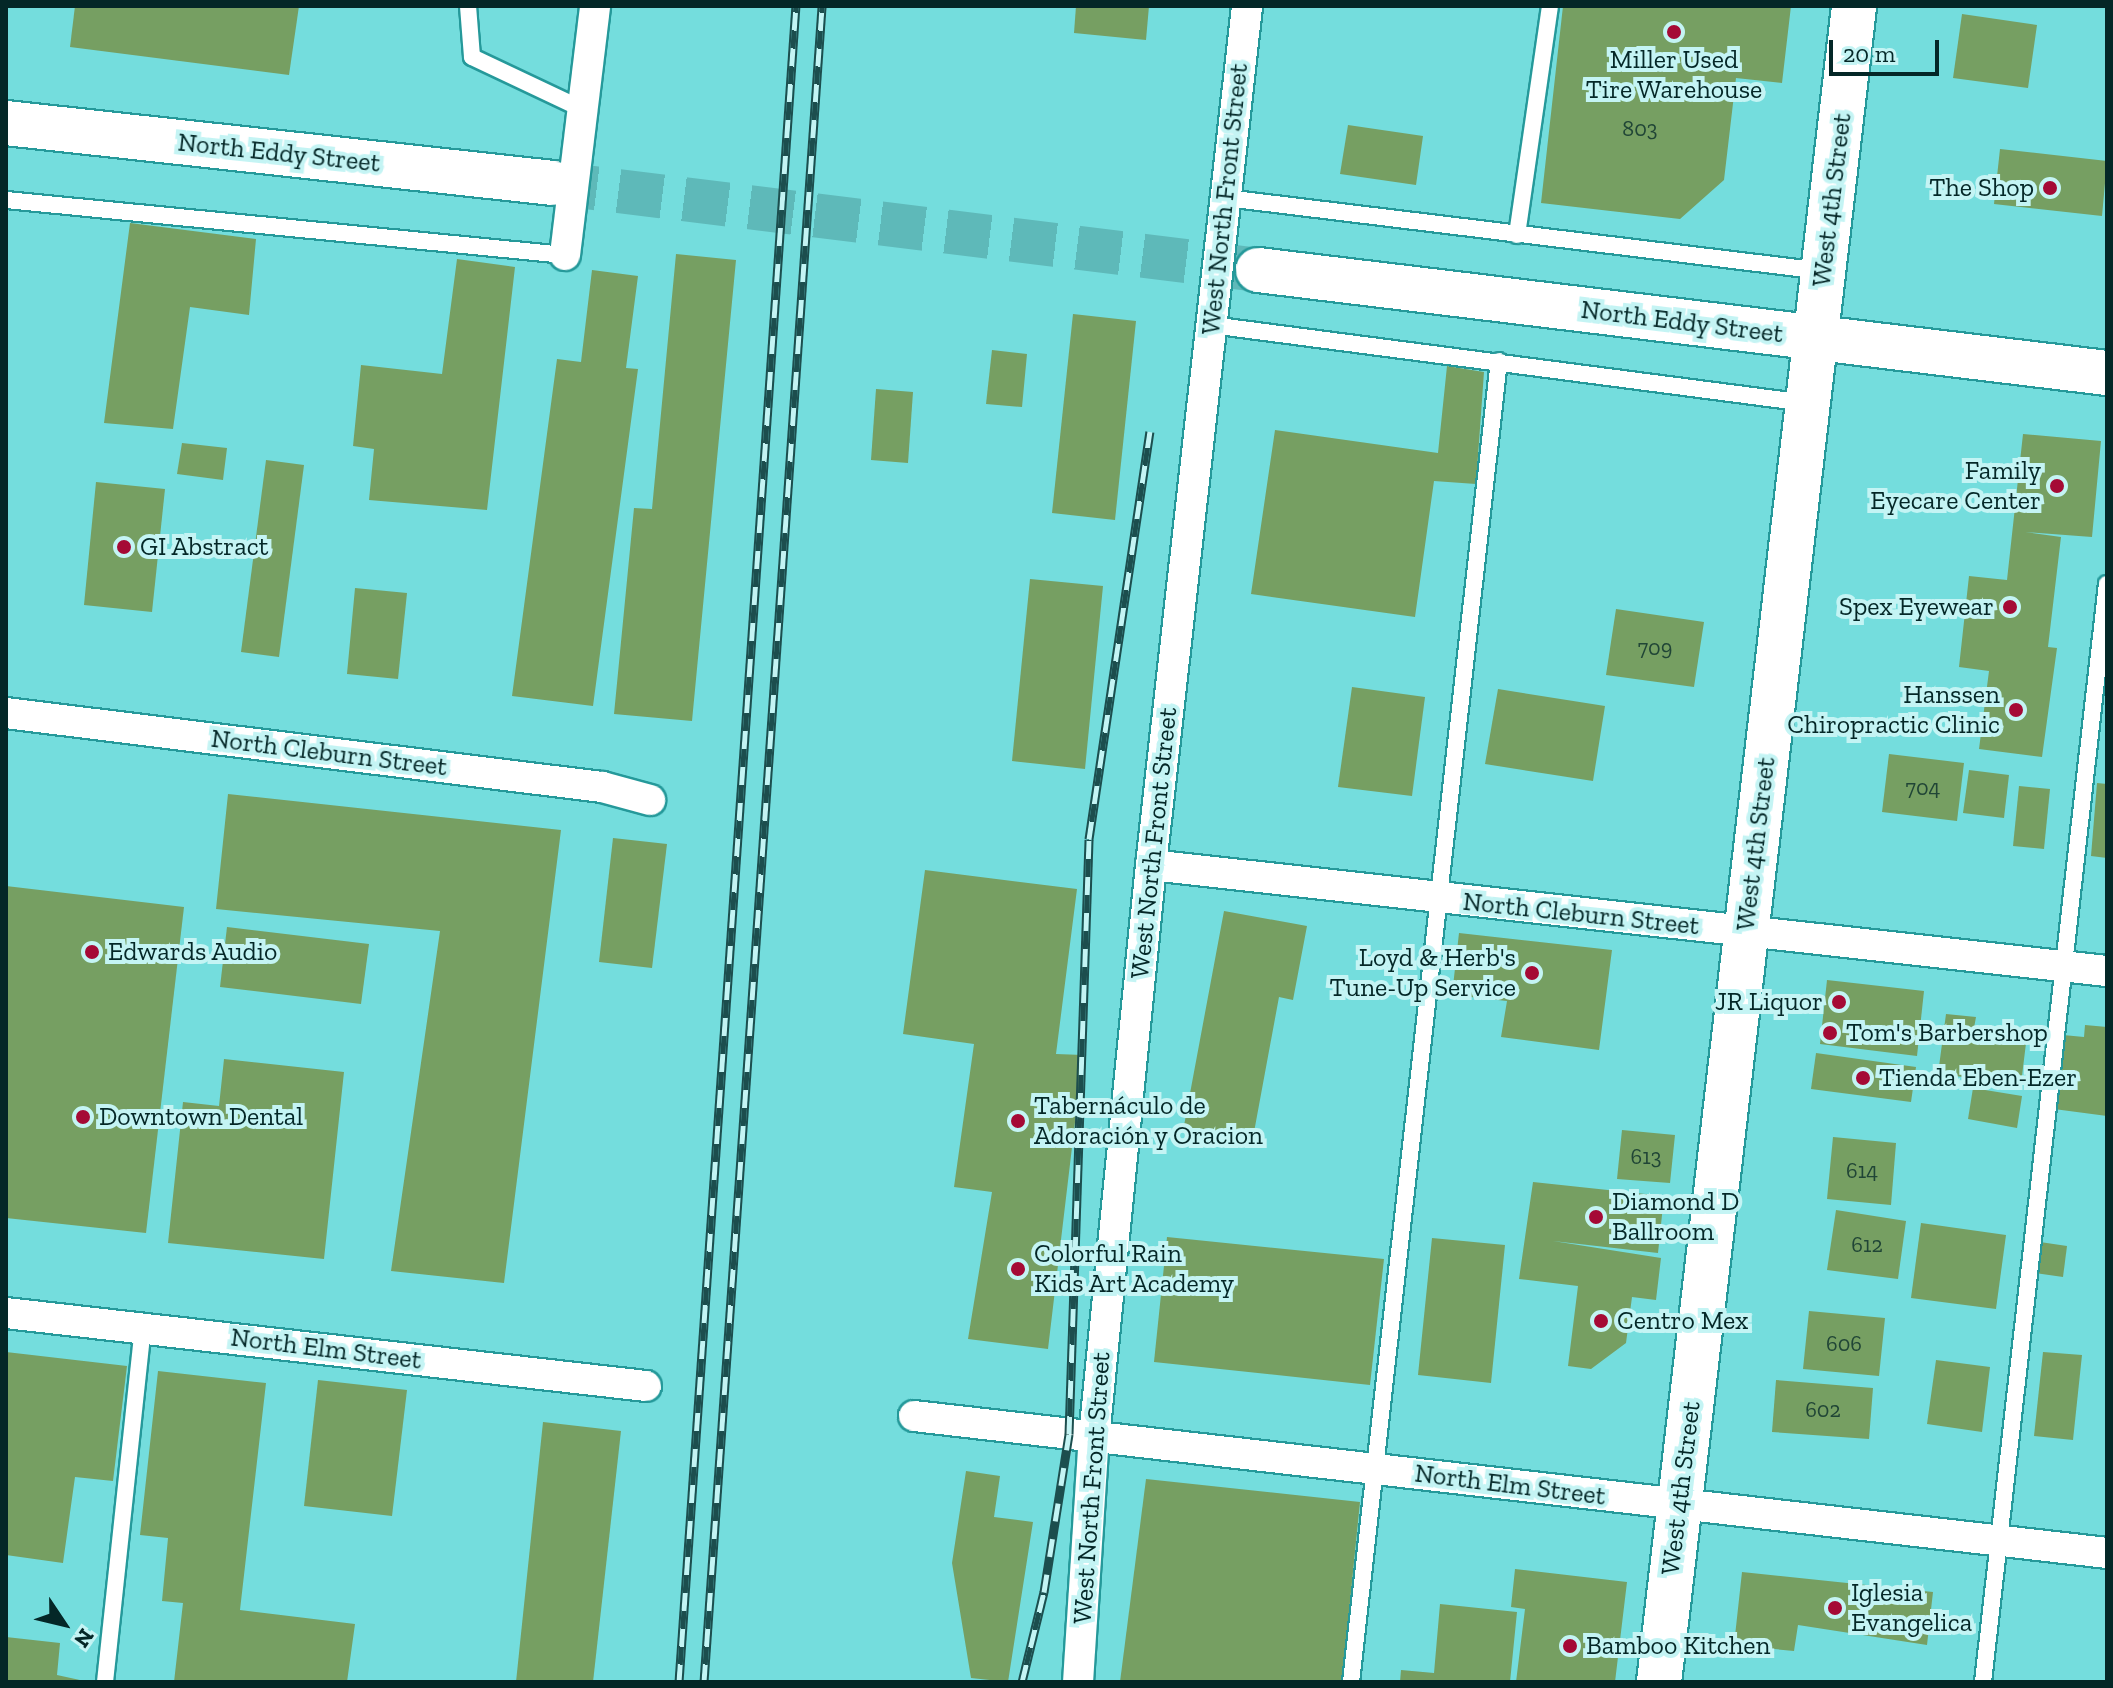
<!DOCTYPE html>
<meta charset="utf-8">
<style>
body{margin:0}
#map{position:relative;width:2113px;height:1688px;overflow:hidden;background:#74dddd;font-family:"Zilla Slab",serif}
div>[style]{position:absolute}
.building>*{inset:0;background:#769f62}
.secondary-tunnel>*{height:44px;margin-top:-22px;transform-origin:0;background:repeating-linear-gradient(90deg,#5eb9b9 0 44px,transparent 0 66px)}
.roads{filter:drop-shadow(2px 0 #25999a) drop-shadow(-2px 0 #25999a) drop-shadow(0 2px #25999a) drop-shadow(0 -2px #25999a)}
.lane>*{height:16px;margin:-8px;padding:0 8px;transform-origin:8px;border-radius:8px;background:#fff}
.street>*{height:30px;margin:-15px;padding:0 15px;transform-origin:15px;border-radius:15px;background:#fff}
.secondary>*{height:44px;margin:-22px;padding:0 22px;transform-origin:22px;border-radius:22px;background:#fff}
.rail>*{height:9px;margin-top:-4.5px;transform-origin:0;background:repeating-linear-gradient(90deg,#c4f4f4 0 18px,#1c4e4e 0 36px);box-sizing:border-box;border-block:2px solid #1c4e4e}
.dots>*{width:22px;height:22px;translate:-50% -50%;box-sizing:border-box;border:4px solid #c4f4f4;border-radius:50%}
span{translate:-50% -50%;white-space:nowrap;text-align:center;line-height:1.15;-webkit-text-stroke:8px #c4f4f4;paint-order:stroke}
.number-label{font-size:22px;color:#204536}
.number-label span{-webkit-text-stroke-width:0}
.poi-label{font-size:26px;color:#042727}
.right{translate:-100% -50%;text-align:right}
.left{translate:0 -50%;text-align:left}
.street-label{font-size:26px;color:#042727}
.frame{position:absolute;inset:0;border:8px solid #042727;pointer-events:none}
.north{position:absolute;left:24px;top:1584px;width:80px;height:80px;-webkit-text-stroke:6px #c4f4f4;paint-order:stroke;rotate:125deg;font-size:22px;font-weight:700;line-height:32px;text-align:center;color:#042727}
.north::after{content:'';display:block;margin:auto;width:28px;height:36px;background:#042727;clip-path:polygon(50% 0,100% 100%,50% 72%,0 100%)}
.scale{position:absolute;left:1829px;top:40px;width:110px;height:36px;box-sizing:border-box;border:4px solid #042727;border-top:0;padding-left:10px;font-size:24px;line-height:28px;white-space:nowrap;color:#042727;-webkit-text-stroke:6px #c4f4f4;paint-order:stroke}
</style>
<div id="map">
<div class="building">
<i style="clip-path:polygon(75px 6px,299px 6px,289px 75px,70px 47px)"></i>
<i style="clip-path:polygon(1076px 6px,1149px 6px,1146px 40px,1074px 33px)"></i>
<i style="clip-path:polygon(1563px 6px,1791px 6px,1782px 83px,1736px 78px,1724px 180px,1680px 219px,1541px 203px)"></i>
<i style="clip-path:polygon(1962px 14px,2037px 25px,2028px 88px,1953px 78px)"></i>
<i style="clip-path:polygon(1348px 125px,1423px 136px,1416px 185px,1340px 174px)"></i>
<i style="clip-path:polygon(2000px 149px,2107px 161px,2102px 216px,1994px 204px)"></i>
<i style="clip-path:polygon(130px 223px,256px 239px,249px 315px,190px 307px,173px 429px,104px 423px)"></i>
<i style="clip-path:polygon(676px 254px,736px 260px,692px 721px,614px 714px,634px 508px,652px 509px)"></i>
<i style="clip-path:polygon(457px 259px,515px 267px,487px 510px,369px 500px,374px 449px,353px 446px,361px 365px,442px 374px)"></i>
<i style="clip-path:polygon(592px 270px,638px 276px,626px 368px,638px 369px,593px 706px,512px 696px,557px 359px,581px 362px)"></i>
<i style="clip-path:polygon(1073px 314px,1136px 321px,1115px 520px,1052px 513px)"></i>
<i style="clip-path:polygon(992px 350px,1027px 354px,1022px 407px,986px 404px)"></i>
<i style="clip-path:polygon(1447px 366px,1484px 372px,1476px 484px,1434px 481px,1415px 617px,1251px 594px,1275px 430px,1438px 453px)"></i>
<i style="clip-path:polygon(876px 389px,913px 392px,908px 463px,871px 460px)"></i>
<i style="clip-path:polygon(2023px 434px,2101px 441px,2092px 537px,2025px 532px,2061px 537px,2048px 647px,2057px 648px,2042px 757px,1979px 749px,1989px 671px,1959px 667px,1969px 576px,2007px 580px)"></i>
<i style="clip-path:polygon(182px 443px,227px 448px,223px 480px,177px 474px)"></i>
<i style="clip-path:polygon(266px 460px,304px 465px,279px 657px,241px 652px)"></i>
<i style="clip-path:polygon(96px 482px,165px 489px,152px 612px,84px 605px)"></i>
<i style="clip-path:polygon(1030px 579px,1103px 586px,1085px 769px,1012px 761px)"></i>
<i style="clip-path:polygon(355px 588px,407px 593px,398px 679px,347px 674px)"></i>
<i style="clip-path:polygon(1616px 609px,1704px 622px,1694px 687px,1606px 675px)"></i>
<i style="clip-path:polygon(1352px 687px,1425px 697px,1412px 796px,1338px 787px)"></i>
<i style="clip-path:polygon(1498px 689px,1605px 706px,1593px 781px,1485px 764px)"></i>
<i style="clip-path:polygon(1889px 754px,1964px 763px,1957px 821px,1882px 812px)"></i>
<i style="clip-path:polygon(1969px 770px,2009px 775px,2004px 818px,1963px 813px)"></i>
<i style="clip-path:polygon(2097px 783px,2107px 784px,2107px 858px,2091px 856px)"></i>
<i style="clip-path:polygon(2019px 786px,2050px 789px,2044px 849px,2013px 846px)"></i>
<i style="clip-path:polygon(228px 794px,561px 830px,504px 1283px,391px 1271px,440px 931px,216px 909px)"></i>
<i style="clip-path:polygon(613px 838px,667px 844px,652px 968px,599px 962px)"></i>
<i style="clip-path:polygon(925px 870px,1077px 889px,1056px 1054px,1083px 1055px,1048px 1349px,968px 1339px,992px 1192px,954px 1187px,974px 1044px,903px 1034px)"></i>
<i style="clip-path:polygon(6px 886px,184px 907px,146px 1233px,6px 1218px)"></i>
<i style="clip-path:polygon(1224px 911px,1307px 926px,1293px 1000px,1279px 997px,1252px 1143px,1183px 1131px)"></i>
<i style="clip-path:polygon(227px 927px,369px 944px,361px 1004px,220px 987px)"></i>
<i style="clip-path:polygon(1459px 933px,1612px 950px,1599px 1050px,1501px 1037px,1507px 1001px,1452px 995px)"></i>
<i style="clip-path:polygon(1827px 980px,1924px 991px,1917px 1056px,1820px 1044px)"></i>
<i style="clip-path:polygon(1946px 1014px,1976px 1017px,1974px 1028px,2027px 1035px,2021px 1084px,1938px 1074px)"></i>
<i style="clip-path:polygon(2085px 1025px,2107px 1027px,2107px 1116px,2054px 1109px,2063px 1035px,2084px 1037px)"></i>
<i style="clip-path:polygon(1816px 1053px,1916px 1067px,1911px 1102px,1811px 1089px)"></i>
<i style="clip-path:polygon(224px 1059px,344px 1072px,324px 1259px,168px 1243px,183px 1102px,219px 1106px)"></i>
<i style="clip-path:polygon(1973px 1088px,2022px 1096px,2017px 1128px,1968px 1119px)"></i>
<i style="clip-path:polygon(1622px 1130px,1675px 1135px,1670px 1183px,1617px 1179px)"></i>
<i style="clip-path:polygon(1833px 1137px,1896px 1143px,1891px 1205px,1827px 1199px)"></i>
<i style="clip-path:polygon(1533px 1182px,1664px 1196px,1658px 1253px,1553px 1241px,1661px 1258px,1656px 1300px,1632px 1297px,1626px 1343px,1591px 1369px,1568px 1366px,1578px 1286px,1519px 1279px)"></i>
<i style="clip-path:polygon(1836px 1210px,1906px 1221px,1898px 1279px,1827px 1270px)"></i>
<i style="clip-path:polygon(1921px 1223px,2006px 1235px,1996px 1309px,1911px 1298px)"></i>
<i style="clip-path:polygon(1167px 1237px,1384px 1259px,1370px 1385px,1154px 1362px)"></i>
<i style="clip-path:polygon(1432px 1238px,1505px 1245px,1491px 1383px,1418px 1375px)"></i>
<i style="clip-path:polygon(2040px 1242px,2067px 1246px,2063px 1277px,2035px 1273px)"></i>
<i style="clip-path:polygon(1809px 1311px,1885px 1318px,1879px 1376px,1803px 1369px)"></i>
<i style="clip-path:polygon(6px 1352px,127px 1366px,113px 1481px,75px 1477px,63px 1563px,6px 1555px)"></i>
<i style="clip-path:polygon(2043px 1352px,2082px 1355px,2073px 1440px,2034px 1436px)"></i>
<i style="clip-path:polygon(1936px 1360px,1990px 1367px,1982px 1432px,1927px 1424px)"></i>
<i style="clip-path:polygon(158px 1371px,266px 1383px,240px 1610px,355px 1624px,347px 1682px,174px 1682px,183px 1603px,162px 1601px,168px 1538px,140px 1535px)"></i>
<i style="clip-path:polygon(318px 1380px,407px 1390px,392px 1516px,304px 1506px)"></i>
<i style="clip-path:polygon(1776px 1380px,1873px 1388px,1869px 1439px,1772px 1432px)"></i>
<i style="clip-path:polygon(543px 1422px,621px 1431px,593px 1682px,516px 1682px)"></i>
<i style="clip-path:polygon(966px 1471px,1000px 1476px,994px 1517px,1033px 1522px,1008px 1682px,971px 1678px,952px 1563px)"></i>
<i style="clip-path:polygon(1146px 1479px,1360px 1502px,1342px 1682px,1120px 1682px)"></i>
<i style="clip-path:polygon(1515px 1569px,1627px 1582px,1615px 1682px,1516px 1682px,1525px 1609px,1511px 1607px)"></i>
<i style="clip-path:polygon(1742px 1572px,1933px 1592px,1927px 1645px,1798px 1625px,1794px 1651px,1734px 1645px)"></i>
<i style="clip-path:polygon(1440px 1604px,1517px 1612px,1510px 1682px,1400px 1682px,1401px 1670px,1434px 1673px)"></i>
<i style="clip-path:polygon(6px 1637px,60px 1643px,57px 1675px,89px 1682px,6px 1682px)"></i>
</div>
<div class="secondary-tunnel">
<i style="left:553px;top:183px;width:710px;rotate:7.03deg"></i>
</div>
<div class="roads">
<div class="lane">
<i style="left:468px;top:6px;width:51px;rotate:85.5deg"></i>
<i style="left:472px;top:57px;width:124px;rotate:25.3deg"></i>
<i style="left:1226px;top:198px;width:600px;rotate:6.98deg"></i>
<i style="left:6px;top:200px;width:562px;rotate:5.62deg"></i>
<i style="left:1517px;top:235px;width:231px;rotate:-81.8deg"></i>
<i style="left:1211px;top:325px;width:600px;rotate:7.47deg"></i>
<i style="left:105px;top:1682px;width:356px;rotate:-83.9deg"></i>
<i style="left:1351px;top:1682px;width:1329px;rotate:-83.61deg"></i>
<i style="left:1983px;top:1682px;width:1105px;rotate:-83.56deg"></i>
</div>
<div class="street">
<i style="left:565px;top:255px;width:251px;rotate:-83.1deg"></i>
<i style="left:6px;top:713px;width:601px;rotate:7.08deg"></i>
<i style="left:602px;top:787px;width:50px;rotate:15.2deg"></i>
<i style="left:1151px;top:865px;width:962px;rotate:6.33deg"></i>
<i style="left:6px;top:1313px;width:644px;rotate:6.51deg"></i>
<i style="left:914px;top:1416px;width:1201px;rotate:6.55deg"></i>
<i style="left:1078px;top:1682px;width:246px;rotate:-86.3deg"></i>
<i style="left:1094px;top:1437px;width:575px;rotate:-84.31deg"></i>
<i style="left:1151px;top:865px;width:864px;rotate:-83.62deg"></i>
</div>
<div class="secondary">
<i style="left:6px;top:123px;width:550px;rotate:6.26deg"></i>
<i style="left:1258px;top:270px;width:855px;rotate:6.92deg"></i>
<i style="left:1659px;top:1682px;width:1687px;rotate:-83.36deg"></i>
</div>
</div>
<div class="rail">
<i style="left:679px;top:1682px;width:1680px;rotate:-86.01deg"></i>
<i style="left:704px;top:1682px;width:1680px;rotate:-85.97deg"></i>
<i style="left:1022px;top:1682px;width:93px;rotate:-76.3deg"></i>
<i style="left:1044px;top:1592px;width:160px;rotate:-81deg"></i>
<i style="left:1069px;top:1434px;width:595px;rotate:-88.07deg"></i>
<i style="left:1089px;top:839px;width:412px;rotate:-81.5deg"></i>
</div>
<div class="dots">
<i style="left:1674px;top:32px;background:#a50a35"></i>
<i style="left:2050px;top:188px;background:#a50a35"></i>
<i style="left:2057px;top:486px;background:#a50a35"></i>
<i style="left:124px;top:547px;background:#a50a35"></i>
<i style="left:2010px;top:607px;background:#a50a35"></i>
<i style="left:2016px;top:710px;background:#a50a35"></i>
<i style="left:92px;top:952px;background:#a50a35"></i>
<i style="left:1532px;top:973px;background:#a50a35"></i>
<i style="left:1839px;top:1002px;background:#a50a35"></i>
<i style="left:1830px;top:1033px;background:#a50a35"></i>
<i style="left:1863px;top:1078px;background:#a50a35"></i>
<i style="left:83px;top:1117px;background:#a50a35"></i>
<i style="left:1018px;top:1121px;background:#a50a35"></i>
<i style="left:1596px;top:1217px;background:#a50a35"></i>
<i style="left:1018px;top:1269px;background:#a50a35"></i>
<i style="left:1601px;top:1321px;background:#a50a35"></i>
<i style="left:1835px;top:1608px;background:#a50a35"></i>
<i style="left:1570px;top:1646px;background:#a50a35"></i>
</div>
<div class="number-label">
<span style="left:1640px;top:129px">803</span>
<span style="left:1655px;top:648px">709</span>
<span style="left:1923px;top:788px">704</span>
<span style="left:1646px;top:1157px">613</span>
<span style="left:1862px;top:1171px">614</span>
<span style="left:1867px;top:1245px">612</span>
<span style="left:1844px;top:1344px">606</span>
<span style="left:1823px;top:1410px">602</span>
</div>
<div class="poi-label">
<span style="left:1674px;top:75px">Miller Used<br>Tire Warehouse</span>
<span class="right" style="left:2034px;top:188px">The Shop</span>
<span class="right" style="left:2041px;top:486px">Family<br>Eyecare Center</span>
<span class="left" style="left:140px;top:547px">GI Abstract</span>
<span class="right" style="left:1994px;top:607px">Spex Eyewear</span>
<span class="right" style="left:2000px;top:710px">Hanssen<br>Chiropractic Clinic</span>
<span class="left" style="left:108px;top:952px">Edwards Audio</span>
<span class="right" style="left:1516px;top:973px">Loyd &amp; Herb's<br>Tune-Up Service</span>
<span class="right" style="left:1823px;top:1002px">JR Liquor</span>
<span class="left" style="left:1846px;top:1033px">Tom's Barbershop</span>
<span class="left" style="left:1879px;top:1078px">Tienda Eben-Ezer</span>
<span class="left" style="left:1034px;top:1121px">Tabernáculo de<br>Adoración y Oracion</span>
<span class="left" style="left:99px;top:1117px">Downtown Dental</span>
<span class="left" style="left:1612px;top:1217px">Diamond D<br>Ballroom</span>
<span class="left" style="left:1034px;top:1269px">Colorful Rain<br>Kids Art Academy</span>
<span class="left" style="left:1617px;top:1321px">Centro Mex</span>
<span class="left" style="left:1851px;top:1608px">Iglesia<br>Evangelica</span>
<span class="left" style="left:1586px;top:1646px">Bamboo Kitchen</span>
</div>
<div class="street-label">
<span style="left:279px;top:153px;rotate:6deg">North Eddy Street</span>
<span style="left:1225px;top:199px;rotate:-84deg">West North Front Street</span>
<span style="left:1832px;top:200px;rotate:-83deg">West 4th Street</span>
<span style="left:1682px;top:322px;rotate:7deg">North Eddy Street</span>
<span style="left:329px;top:753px;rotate:7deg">North Cleburn Street</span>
<span style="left:1154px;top:843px;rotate:-84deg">West North Front Street</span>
<span style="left:1756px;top:844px;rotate:-83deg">West 4th Street</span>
<span style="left:1581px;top:914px;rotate:6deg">North Cleburn Street</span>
<span style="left:326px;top:1349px;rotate:7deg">North Elm Street</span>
<span style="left:1510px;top:1485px;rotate:7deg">North Elm Street</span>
<span style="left:1092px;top:1488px;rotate:-86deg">West North Front Street</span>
<span style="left:1681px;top:1488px;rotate:-83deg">West 4th Street</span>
</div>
<div class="frame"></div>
<div class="north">N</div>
<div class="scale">20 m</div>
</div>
